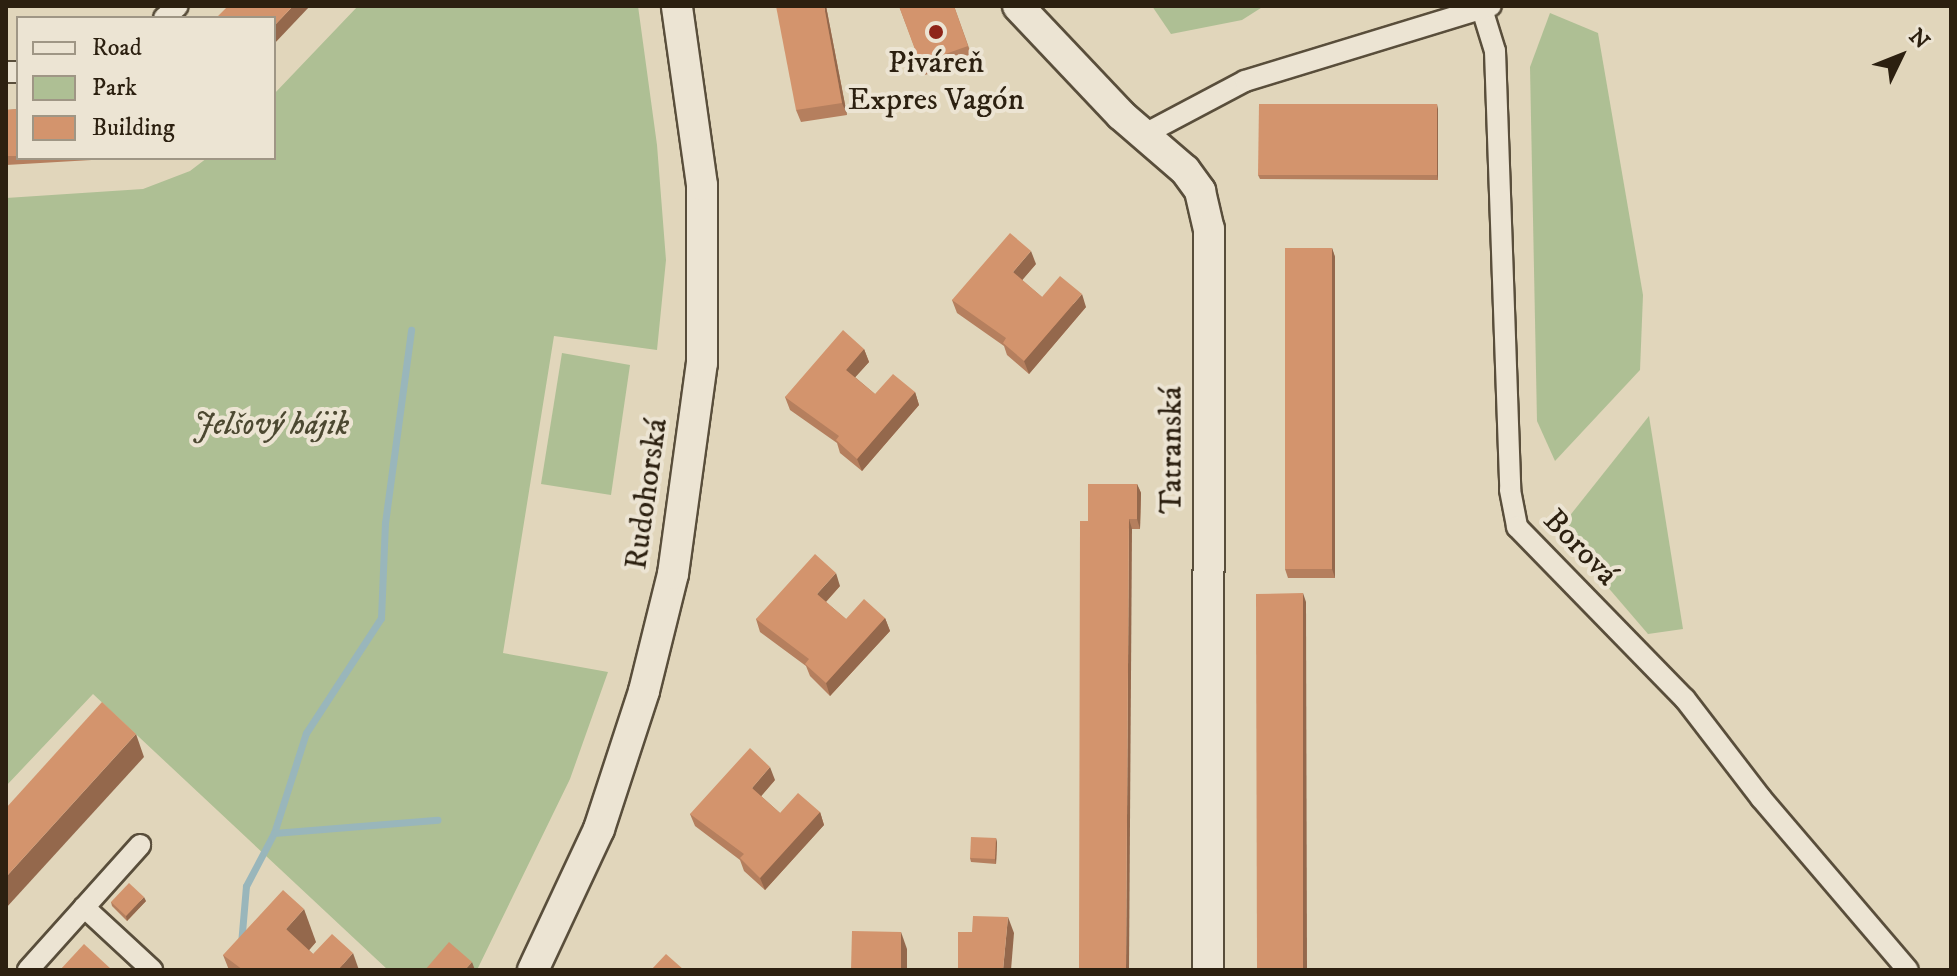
<!DOCTYPE html>
<meta charset="utf-8">
<style>
body{margin:0}
#map{position:relative;width:1957px;height:976px;overflow:hidden;background:#e1d6bb;font-family:"IM FELL DW Pica",serif}
div>[style]{position:absolute}
.green>*{inset:0;background:#aebf94}
.stream>*{height:7px;margin:-3.5px;padding:0 3.5px;transform-origin:3.5px;border-radius:3.5px;background:#99b6bb}
.roads{filter:drop-shadow(2px 0 #594e3b) drop-shadow(-2px 0 #594e3b) drop-shadow(0 2px #594e3b) drop-shadow(0 -2px #594e3b)}
.street>*{height:20px;margin:-10px;padding:0 10px;transform-origin:10px;border-radius:10px;background:#ece4d3}
.secondary>*{height:30px;margin:-15px;padding:0 15px;transform-origin:15px;border-radius:15px;background:#ece4d3}
.wall>*{inset:0;background:#b57f5e}
.shaded-wall>*{inset:0;background:#94684c}
.building>*{inset:0;background:#d3946d}
.dots>*{width:22px;height:22px;translate:-50% -50%;box-sizing:border-box;border:4px solid #ece4d3;border-radius:50%}
span{translate:-50% -50%;white-space:nowrap;text-align:center;line-height:1.15;-webkit-text-stroke:8px #ece4d3;paint-order:stroke}
.poi-label{font-size:32px;color:#2c2010}
.park-label{font-size:32px;color:#4c4831;font-style:italic}
.street-label{font-size:32px;color:#2c2010}
.frame{position:absolute;inset:0;border:8px solid #2c2010;pointer-events:none}
.legend{position:absolute;left:16px;top:16px;width:260px;height:144px;box-sizing:border-box;background:#ece4d3;border:2px solid #9f9685;margin:0;padding:10px 14px;list-style:none;font-size:24px;color:#2c2010}
.legend li{display:flex;align-items:center;gap:16px;height:40px}
.legend b{width:40px;border:2px solid #9f9685}
.north{position:absolute;left:1861px;top:16px;width:80px;height:80px;-webkit-text-stroke:6px #ece4d3;paint-order:stroke;rotate:47deg;font-size:22px;font-weight:700;line-height:32px;text-align:center;color:#2c2010}
.north::after{content:'';display:block;margin:auto;width:28px;height:36px;background:#2c2010;clip-path:polygon(50% 0,100% 100%,50% 72%,0 100%)}
</style>
<div id="map">
<div class="green">
<i style="clip-path:polygon(358px 6px,638px 6px,657px 145px,666px 260px,657px 350px,554px 336px,503px 653px,608px 672px,570px 779px,477px 970px,388px 970px,93px 694px,6px 786px,6px 198px,143px 189px,190px 171px,207px 158px,274px 158px,274px 94px)"></i>
<i style="clip-path:polygon(1152px 6px,1264px 6px,1242px 20px,1171px 34px)"></i>
<i style="clip-path:polygon(1550px 13px,1598px 33px,1643px 295px,1640px 370px,1555px 461px,1537px 421px,1530px 67px)"></i>
<i style="clip-path:polygon(562px 353px,630px 365px,611px 495px,541px 484px)"></i>
<i style="clip-path:polygon(1649px 416px,1683px 629px,1648px 634px,1569px 542px,1564px 523px)"></i>
</div>
<div class="stream">
<i style="left:274px;top:833px;width:105px;rotate:-72.3deg"></i>
<i style="left:306px;top:733px;width:137px;rotate:-56.9deg"></i>
<i style="left:381px;top:618px;width:95px;rotate:-87.6deg"></i>
<i style="left:385px;top:523px;width:195px;rotate:-82.3deg"></i>
<i style="left:241px;top:944px;width:58px;rotate:-85.1deg"></i>
<i style="left:246px;top:886px;width:60px;rotate:-62.2deg"></i>
<i style="left:274px;top:833px;width:164px;rotate:-4.6deg"></i>
</div>
<div class="roads">
<div class="street">
<i style="left:1482px;top:9px;width:44px;rotate:72.8deg"></i>
<i style="left:1495px;top:51px;width:439px;rotate:88deg"></i>
<i style="left:1510px;top:490px;width:38px;rotate:79deg"></i>
<i style="left:1517px;top:527px;width:240px;rotate:45.7deg"></i>
<i style="left:1685px;top:699px;width:125px;rotate:52.5deg"></i>
<i style="left:1761px;top:798px;width:226px;rotate:49.5deg"></i>
<i style="left:164px;top:18px;width:18px;rotate:-41deg"></i>
<i style="left:6px;top:72px;width:12px"></i>
<i style="left:1145px;top:134px;width:113px;rotate:-27.9deg"></i>
<i style="left:1245px;top:81px;width:257px;rotate:-17deg"></i>
<i style="left:84px;top:907px;width:93px;rotate:42.8deg"></i>
<i style="left:28px;top:970px;width:168px;rotate:-48.1deg"></i>
</div>
<div class="secondary">
<i style="left:1018px;top:6px;width:150px;rotate:46.6deg"></i>
<i style="left:1121px;top:115px;width:84px;rotate:40.7deg"></i>
<i style="left:1185px;top:170px;width:26px;rotate:54deg"></i>
<i style="left:1200px;top:191px;width:39px;rotate:77deg"></i>
<i style="left:1209px;top:229px;width:741px;rotate:90.08deg"></i>
<i style="left:533px;top:970px;width:156px;rotate:-64.9deg"></i>
<i style="left:599px;top:829px;width:145px;rotate:-71.9deg"></i>
<i style="left:644px;top:691px;width:121px;rotate:-76.1deg"></i>
<i style="left:673px;top:574px;width:213px;rotate:-82.2deg"></i>
<i style="left:702px;top:363px;width:178px;rotate:-90deg"></i>
<i style="left:702px;top:185px;width:181px;rotate:-98deg"></i>
</div>
</div>
<div class="wall">
<i style="clip-path:polygon(826px 6px,847px 115px,801px 122px,796px 110px)"></i>
<i style="clip-path:polygon(899px 6px,954px 6px,973px 59px,925px 75px)"></i>
<i style="clip-path:polygon(18px 109px,18px 158px,126px 158px,6px 165px,6px 110px)"></i>
<i style="clip-path:polygon(1438px 109px,1438px 180px,1260px 179px,1258px 175px)"></i>
<i style="clip-path:polygon(1332px 248px,1335px 257px,1335px 578px,1288px 578px,1285px 569px)"></i>
<i style="clip-path:polygon(1036px 264px,1022px 280px,1042px 297px,1086px 307px,1029px 374px,1007px 355px,1004px 346px,957px 313px,952px 300px)"></i>
<i style="clip-path:polygon(864px 349px,869px 362px,855px 377px,875px 394px,915px 392px,919px 405px,862px 471px,840px 453px,837px 443px,790px 410px,785px 397px)"></i>
<i style="clip-path:polygon(1137px 484px,1141px 493px,1140px 529px,1132px 529px,1088px 521px)"></i>
<i style="clip-path:polygon(840px 586px,826px 602px,846px 619px,885px 618px,890px 631px,830px 696px,810px 676px,806px 666px,760px 632px,756px 619px)"></i>
<i style="clip-path:polygon(775px 780px,761px 796px,780px 813px,820px 812px,824px 825px,765px 890px,744px 871px,740px 860px,695px 826px,690px 814px)"></i>
<i style="clip-path:polygon(996px 838px,997px 843px,996px 864px,971px 862px,970px 858px)"></i>
<i style="clip-path:polygon(146px 901px,127px 921px,112px 906px,111px 902px)"></i>
<i style="clip-path:polygon(316px 942px,309px 950px,313px 954px,359px 970px,229px 970px,223px 955px)"></i>
</div>
<div class="shaded-wall">
<i style="clip-path:polygon(293px 6px,310px 6px,274px 44px,274px 26px)"></i>
<i style="clip-path:polygon(824px 6px,826px 6px,847px 115px,842px 103px)"></i>
<i style="clip-path:polygon(1437px 104px,1438px 109px,1438px 180px,1437px 175px)"></i>
<i style="clip-path:polygon(1332px 248px,1335px 257px,1335px 578px,1332px 569px)"></i>
<i style="clip-path:polygon(1031px 251px,1036px 264px,1018px 285px,1013px 272px)"></i>
<i style="clip-path:polygon(1082px 294px,1086px 307px,1029px 374px,1024px 361px)"></i>
<i style="clip-path:polygon(864px 349px,869px 362px,851px 382px,846px 370px)"></i>
<i style="clip-path:polygon(915px 392px,919px 405px,862px 471px,857px 459px)"></i>
<i style="clip-path:polygon(1137px 484px,1141px 493px,1140px 529px,1137px 519px)"></i>
<i style="clip-path:polygon(1129px 519px,1132px 529px,1129px 970px,1126px 970px)"></i>
<i style="clip-path:polygon(836px 573px,840px 586px,822px 606px,817px 594px)"></i>
<i style="clip-path:polygon(1303px 593px,1306px 602px,1307px 970px,1303px 970px)"></i>
<i style="clip-path:polygon(885px 618px,890px 631px,830px 696px,826px 683px)"></i>
<i style="clip-path:polygon(136px 734px,144px 757px,6px 908px,6px 877px)"></i>
<i style="clip-path:polygon(770px 767px,775px 780px,757px 801px,752px 788px)"></i>
<i style="clip-path:polygon(820px 812px,824px 825px,765px 890px,760px 878px)"></i>
<i style="clip-path:polygon(996px 838px,997px 843px,996px 864px,995px 859px)"></i>
<i style="clip-path:polygon(144px 897px,146px 901px,127px 921px,126px 916px)"></i>
<i style="clip-path:polygon(304px 909px,316px 942px,298px 963px,286px 929px)"></i>
<i style="clip-path:polygon(1008px 917px,1014px 933px,1011px 970px,1003px 970px)"></i>
<i style="clip-path:polygon(901px 932px,907px 949px,907px 970px,901px 970px)"></i>
<i style="clip-path:polygon(353px 953px,359px 970px,338px 970px)"></i>
<i style="clip-path:polygon(472px 962px,475px 970px,465px 970px)"></i>
</div>
<div class="building">
<i style="clip-path:polygon(228px 6px,293px 6px,274px 26px,274px 18px,216px 18px)"></i>
<i style="clip-path:polygon(776px 6px,824px 6px,842px 103px,796px 110px)"></i>
<i style="clip-path:polygon(899px 6px,954px 6px,968px 46px,920px 63px)"></i>
<i style="clip-path:polygon(1259px 104px,1437px 104px,1437px 175px,1258px 175px)"></i>
<i style="clip-path:polygon(18px 109px,18px 156px,6px 156px,6px 110px)"></i>
<i style="clip-path:polygon(1010px 233px,1031px 251px,1013px 272px,1042px 297px,1060px 276px,1082px 294px,1024px 361px,1003px 343px,1006px 338px,952px 300px)"></i>
<i style="clip-path:polygon(1285px 248px,1332px 248px,1332px 569px,1285px 569px)"></i>
<i style="clip-path:polygon(843px 330px,864px 349px,846px 370px,875px 394px,893px 374px,915px 392px,857px 459px,836px 440px,839px 436px,785px 397px)"></i>
<i style="clip-path:polygon(1088px 484px,1137px 484px,1137px 519px,1129px 519px,1126px 970px,1079px 970px,1080px 521px,1088px 521px)"></i>
<i style="clip-path:polygon(815px 554px,836px 573px,817px 594px,846px 619px,864px 599px,885px 618px,826px 683px,805px 664px,809px 659px,756px 619px)"></i>
<i style="clip-path:polygon(1303px 593px,1303px 970px,1257px 970px,1256px 594px)"></i>
<i style="clip-path:polygon(102px 702px,136px 734px,6px 877px,6px 808px)"></i>
<i style="clip-path:polygon(750px 748px,770px 767px,752px 788px,780px 813px,798px 793px,820px 812px,760px 878px,740px 858px,744px 854px,690px 814px)"></i>
<i style="clip-path:polygon(971px 837px,996px 838px,995px 859px,970px 858px)"></i>
<i style="clip-path:polygon(129px 883px,144px 897px,126px 916px,111px 902px)"></i>
<i style="clip-path:polygon(283px 890px,304px 909px,286px 929px,313px 954px,332px 934px,353px 953px,338px 970px,243px 970px,223px 955px)"></i>
<i style="clip-path:polygon(973px 916px,1008px 917px,1003px 970px,958px 970px,958px 932px,972px 932px)"></i>
<i style="clip-path:polygon(852px 931px,901px 932px,901px 970px,851px 970px)"></i>
<i style="clip-path:polygon(449px 942px,472px 962px,465px 970px,425px 970px)"></i>
<i style="clip-path:polygon(84px 944px,112px 970px,60px 970px)"></i>
<i style="clip-path:polygon(666px 954px,684px 970px,651px 970px)"></i>
</div>
<div class="dots">
<i style="left:936px;top:32px;background:#8f2418"></i>
</div>
<div class="poi-label">
<span style="left:936px;top:82px">Piváreň<br>Expres Vagón</span>
</div>
<div class="park-label">
<span style="left:271px;top:425px">Jelšový hájik</span>
</div>
<div class="street-label">
<span style="left:1172px;top:450px;rotate:-90deg">Tatranská</span>
<span style="left:647px;top:494px;rotate:-82deg">Rudohorská</span>
<span style="left:1580px;top:548px;rotate:46deg">Borová</span>
</div>
<div class="frame"></div>
<ul class="legend">
<li><b style="height:10px;background:#ece4d3"></b>Road</li>
<li><b style="height:22px;background:#aebf94"></b>Park</li>
<li><b style="height:22px;background:#d3946d"></b>Building</li>
</ul>
<div class="north">N</div>
</div>
